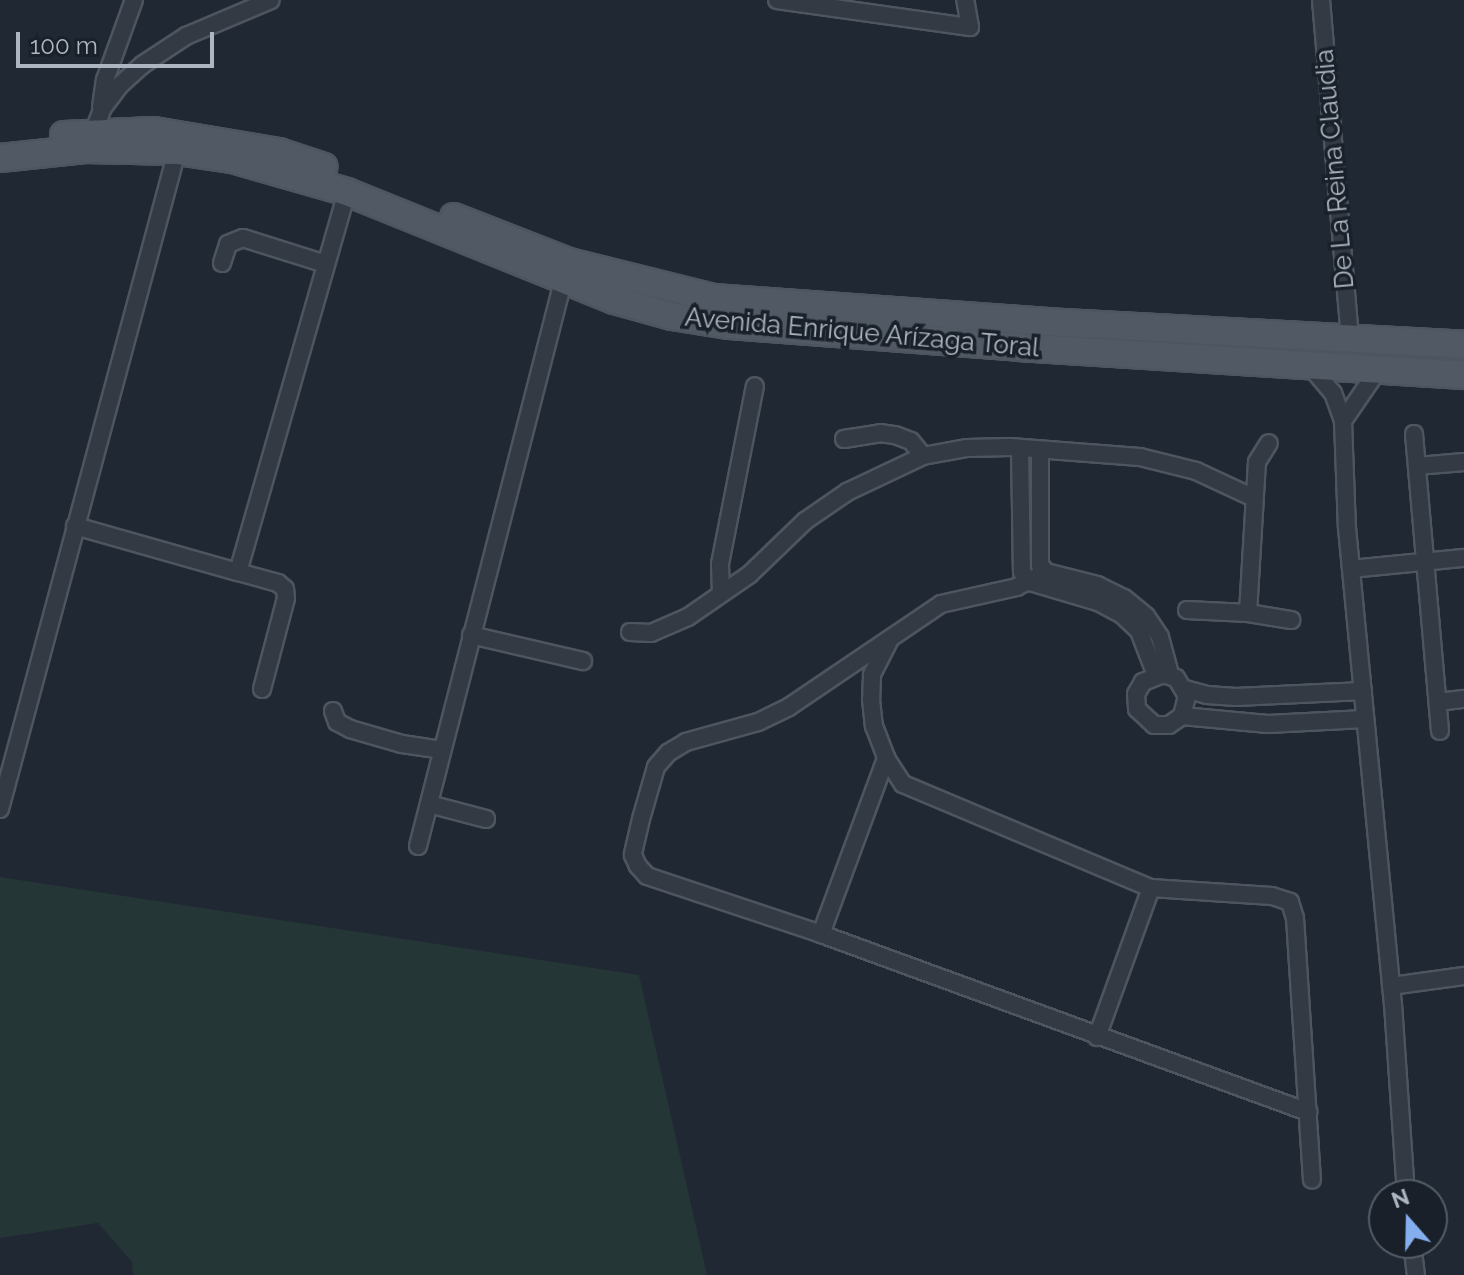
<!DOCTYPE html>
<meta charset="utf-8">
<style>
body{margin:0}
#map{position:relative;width:1464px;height:1275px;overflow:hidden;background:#202833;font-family:Raleway,sans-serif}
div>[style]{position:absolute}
.green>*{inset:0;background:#253636}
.roads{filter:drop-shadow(2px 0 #4e555f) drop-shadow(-2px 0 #4e555f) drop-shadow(0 2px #4e555f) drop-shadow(0 -2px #4e555f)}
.street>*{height:16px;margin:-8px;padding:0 8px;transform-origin:8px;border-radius:8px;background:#333a44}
.primary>*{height:26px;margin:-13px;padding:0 13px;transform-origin:13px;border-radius:13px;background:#515964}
span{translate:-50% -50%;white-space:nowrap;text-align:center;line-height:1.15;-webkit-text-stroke:7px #192029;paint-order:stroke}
.street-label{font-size:26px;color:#adb5c1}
.north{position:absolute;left:1368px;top:1179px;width:80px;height:80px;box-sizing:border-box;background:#192029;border:2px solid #545c66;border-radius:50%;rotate:340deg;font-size:22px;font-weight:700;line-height:32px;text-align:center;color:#adb5c1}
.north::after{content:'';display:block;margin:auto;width:28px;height:36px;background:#85aeee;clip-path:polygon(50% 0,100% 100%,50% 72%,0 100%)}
.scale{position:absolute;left:16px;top:32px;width:198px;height:36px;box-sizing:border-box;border:4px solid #adb5c1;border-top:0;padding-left:10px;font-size:24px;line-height:28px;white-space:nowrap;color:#adb5c1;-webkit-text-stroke:6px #192029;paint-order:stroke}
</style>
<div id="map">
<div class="green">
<i style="clip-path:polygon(0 877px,639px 975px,707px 1275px,133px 1275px,132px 1262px,98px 1223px,0 1238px)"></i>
</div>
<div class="roads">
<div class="street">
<i style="left:777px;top:0;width:195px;rotate:8deg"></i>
<i style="left:970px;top:27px;width:27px;rotate:-100deg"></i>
<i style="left:1321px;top:0;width:340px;rotate:85.1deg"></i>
<i style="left:101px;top:107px;width:27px;rotate:-82deg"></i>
<i style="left:105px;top:80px;width:85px;rotate:-70.1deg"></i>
<i style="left:90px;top:141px;width:34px;rotate:-69deg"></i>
<i style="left:102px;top:109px;width:30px;rotate:-53deg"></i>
<i style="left:120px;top:85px;width:30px;rotate:-42deg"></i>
<i style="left:142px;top:65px;width:53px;rotate:-33.4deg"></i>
<i style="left:186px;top:36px;width:92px;rotate:-23deg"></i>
<i style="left:222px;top:263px;width:20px;rotate:-72deg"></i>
<i style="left:228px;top:244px;width:16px;rotate:-22deg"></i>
<i style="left:243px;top:238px;width:87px;rotate:17.4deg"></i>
<i style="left:1311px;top:367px;width:34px;rotate:50deg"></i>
<i style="left:1333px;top:393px;width:30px;rotate:70deg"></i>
<i style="left:1343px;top:421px;width:107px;rotate:87.9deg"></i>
<i style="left:1347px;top:528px;width:478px;rotate:84.5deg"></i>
<i style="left:1393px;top:1004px;width:191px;rotate:86.1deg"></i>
<i style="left:1343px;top:421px;width:62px;rotate:-55.5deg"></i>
<i style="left:1414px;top:434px;width:298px;rotate:85deg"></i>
<i style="left:844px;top:439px;width:36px;rotate:-9deg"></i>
<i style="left:880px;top:433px;width:15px;rotate:8deg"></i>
<i style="left:895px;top:435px;width:17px;rotate:21deg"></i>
<i style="left:911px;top:441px;width:19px;rotate:51deg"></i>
<i style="left:1020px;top:448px;width:124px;rotate:89.1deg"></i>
<i style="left:1022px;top:572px;width:10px;rotate:61deg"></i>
<i style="left:1027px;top:581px;width:74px;rotate:16.5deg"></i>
<i style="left:1098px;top:602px;width:26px;rotate:28deg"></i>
<i style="left:1121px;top:614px;width:25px;rotate:43deg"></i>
<i style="left:1139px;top:631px;width:47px;rotate:68.9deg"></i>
<i style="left:1040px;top:450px;width:115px;rotate:90deg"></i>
<i style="left:1040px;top:565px;width:9px;rotate:49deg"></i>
<i style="left:1046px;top:572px;width:53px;rotate:14.3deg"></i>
<i style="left:1097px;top:585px;width:30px;rotate:26deg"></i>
<i style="left:1124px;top:598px;width:28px;rotate:39deg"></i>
<i style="left:1146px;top:616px;width:25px;rotate:56deg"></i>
<i style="left:1160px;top:637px;width:39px;rotate:75deg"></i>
<i style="left:1417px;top:466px;width:47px;rotate:-4.9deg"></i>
<i style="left:75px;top:526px;width:169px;rotate:15.8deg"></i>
<i style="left:1351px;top:569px;width:114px;rotate:-5.6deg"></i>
<i style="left:1046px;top:572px;width:33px;rotate:153deg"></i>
<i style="left:1017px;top:587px;width:78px;rotate:167.4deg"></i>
<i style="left:941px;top:604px;width:184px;rotate:145.9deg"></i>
<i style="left:789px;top:707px;width:34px;rotate:154deg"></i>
<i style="left:758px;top:722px;width:75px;rotate:164.5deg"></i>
<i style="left:686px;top:742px;width:21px;rotate:149deg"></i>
<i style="left:668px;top:753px;width:18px;rotate:131deg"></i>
<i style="left:656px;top:767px;width:54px;rotate:106.1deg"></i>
<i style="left:641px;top:819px;width:37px;rotate:103deg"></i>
<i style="left:633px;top:855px;width:12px;rotate:66deg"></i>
<i style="left:638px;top:866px;width:13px;rotate:48deg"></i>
<i style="left:647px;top:876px;width:183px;rotate:18.4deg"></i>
<i style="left:821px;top:934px;width:519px;rotate:20.08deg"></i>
<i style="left:721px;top:593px;width:29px;rotate:-92deg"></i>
<i style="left:720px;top:564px;width:181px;rotate:-78.9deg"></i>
<i style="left:1187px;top:610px;width:61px;rotate:2.8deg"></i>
<i style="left:1248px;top:613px;width:44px;rotate:9.2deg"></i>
<i style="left:1248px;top:613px;width:151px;rotate:-86.6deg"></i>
<i style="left:1257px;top:462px;width:22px;rotate:-58deg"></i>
<i style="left:630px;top:632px;width:21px;rotate:3deg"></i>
<i style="left:651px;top:633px;width:40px;rotate:-23.4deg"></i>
<i style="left:688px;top:617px;width:75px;rotate:-34.7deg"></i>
<i style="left:750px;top:574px;width:76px;rotate:-43.9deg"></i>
<i style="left:805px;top:521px;width:51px;rotate:-34.6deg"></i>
<i style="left:847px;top:492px;width:84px;rotate:-25.3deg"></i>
<i style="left:923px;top:456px;width:45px;rotate:-10.3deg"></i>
<i style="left:967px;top:448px;width:43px;rotate:-1.3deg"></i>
<i style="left:1010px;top:447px;width:130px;rotate:4.4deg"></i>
<i style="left:1140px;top:457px;width:58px;rotate:14deg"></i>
<i style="left:1196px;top:471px;width:64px;rotate:25deg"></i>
<i style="left:471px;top:635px;width:115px;rotate:13.1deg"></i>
<i style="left:889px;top:641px;width:38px;rotate:117deg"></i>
<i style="left:872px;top:675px;width:24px;rotate:92deg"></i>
<i style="left:871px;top:699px;width:27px;rotate:84deg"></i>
<i style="left:874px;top:726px;width:34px;rotate:69deg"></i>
<i style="left:886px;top:758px;width:31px;rotate:57deg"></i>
<i style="left:903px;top:784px;width:269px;rotate:22.8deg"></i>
<i style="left:1151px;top:888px;width:121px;rotate:3.8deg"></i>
<i style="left:1272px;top:896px;width:19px;rotate:18deg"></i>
<i style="left:1290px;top:902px;width:17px;rotate:73deg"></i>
<i style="left:1295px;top:918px;width:262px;rotate:86.3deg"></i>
<i style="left:262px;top:689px;width:94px;rotate:-75.2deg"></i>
<i style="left:286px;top:598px;width:9px;rotate:-96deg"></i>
<i style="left:285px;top:589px;width:9px;rotate:-139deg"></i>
<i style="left:278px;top:583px;width:41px;rotate:-164.6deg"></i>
<i style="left:238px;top:572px;width:395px;rotate:-74deg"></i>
<i style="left:1185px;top:689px;width:23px;rotate:15deg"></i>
<i style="left:1207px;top:695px;width:29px;rotate:4deg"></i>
<i style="left:1236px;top:697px;width:127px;rotate:-2.7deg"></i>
<i style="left:1438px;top:702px;width:26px;rotate:-7deg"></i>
<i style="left:333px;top:711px;width:12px;rotate:70deg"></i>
<i style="left:337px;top:722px;width:15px;rotate:28deg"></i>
<i style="left:350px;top:729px;width:54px;rotate:16.1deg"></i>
<i style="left:402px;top:744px;width:40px;rotate:8.5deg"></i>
<i style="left:1182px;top:716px;width:21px;rotate:-76deg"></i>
<i style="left:1187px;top:696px;width:21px;rotate:-121deg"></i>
<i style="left:1176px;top:678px;width:14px;rotate:-163deg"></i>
<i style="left:1163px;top:674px;width:22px;rotate:158deg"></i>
<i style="left:1143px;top:682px;width:14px;rotate:120deg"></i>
<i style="left:1136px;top:694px;width:15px;rotate:86deg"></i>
<i style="left:1137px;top:709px;width:23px;rotate:43deg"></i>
<i style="left:1154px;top:725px;width:15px"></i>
<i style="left:1169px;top:725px;width:16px;rotate:-35deg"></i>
<i style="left:1182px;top:716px;width:86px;rotate:5.3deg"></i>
<i style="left:1268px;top:724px;width:97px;rotate:-3deg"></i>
<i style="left:429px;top:804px;width:59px;rotate:14.7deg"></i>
<i style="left:0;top:809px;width:681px;rotate:-74.94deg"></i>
<i style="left:418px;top:846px;width:591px;rotate:-75.59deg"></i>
<i style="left:821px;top:934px;width:188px;rotate:-69.7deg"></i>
<i style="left:1391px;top:986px;width:74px;rotate:-7.8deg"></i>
<i style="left:1097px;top:1037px;width:158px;rotate:-70.1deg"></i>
<i style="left:1412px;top:1243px;width:32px;rotate:83deg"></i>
</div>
<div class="primary">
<i style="left:64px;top:135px;width:90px;rotate:-2.5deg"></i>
<i style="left:154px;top:131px;width:127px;rotate:9.5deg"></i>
<i style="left:279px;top:152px;width:47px;rotate:18.4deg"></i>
<i style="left:0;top:158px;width:86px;rotate:-6deg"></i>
<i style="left:86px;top:149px;width:91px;rotate:1.3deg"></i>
<i style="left:177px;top:151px;width:56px;rotate:8.3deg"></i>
<i style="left:232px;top:159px;width:120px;rotate:16deg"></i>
<i style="left:347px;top:192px;width:288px;rotate:22deg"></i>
<i style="left:614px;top:300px;width:60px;rotate:15.4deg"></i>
<i style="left:672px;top:316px;width:58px;rotate:9deg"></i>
<i style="left:729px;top:325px;width:291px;rotate:4.3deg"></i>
<i style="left:1019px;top:347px;width:446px;rotate:3.6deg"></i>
<i style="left:454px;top:217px;width:123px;rotate:21.4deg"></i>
<i style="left:569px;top:262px;width:148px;rotate:14deg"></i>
<i style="left:713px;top:298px;width:351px;rotate:4.1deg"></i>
<i style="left:1063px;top:323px;width:402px;rotate:3.1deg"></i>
</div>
</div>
<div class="street-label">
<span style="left:1335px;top:169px;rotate:-95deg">De La Reina Claudia</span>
<span style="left:862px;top:333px;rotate:5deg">Avenida Enrique Arízaga Toral</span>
</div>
<div class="north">N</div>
<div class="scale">100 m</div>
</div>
